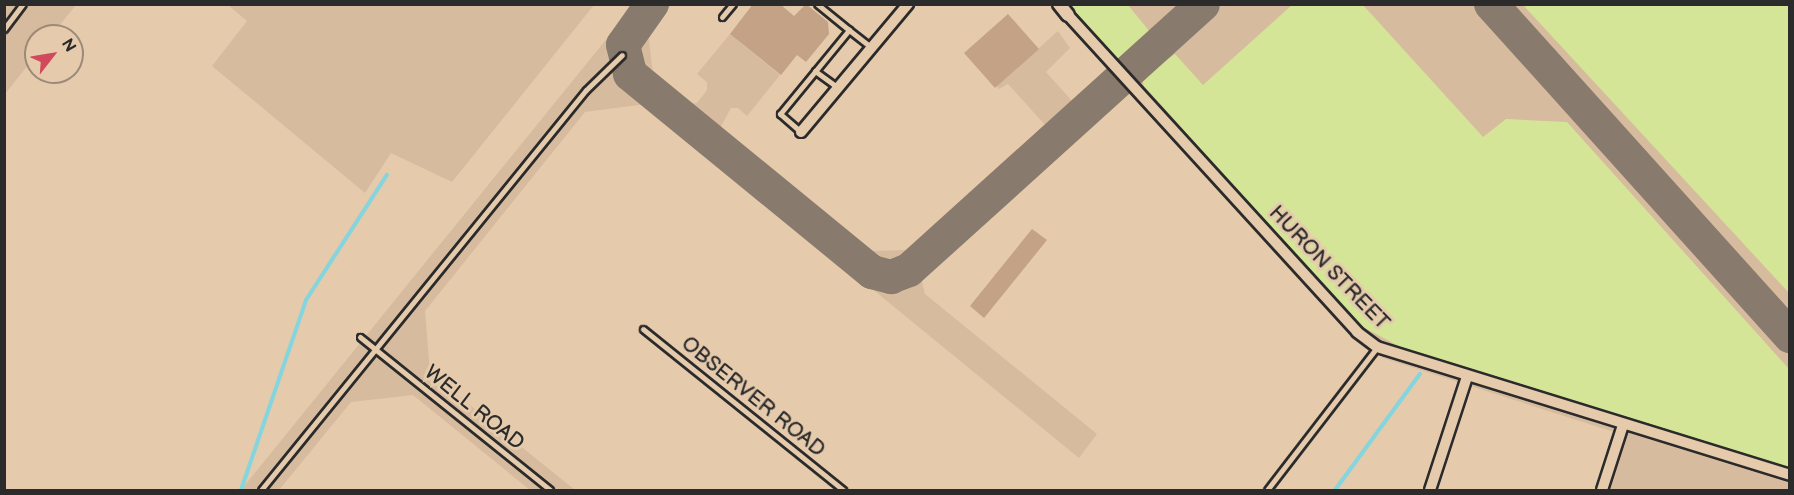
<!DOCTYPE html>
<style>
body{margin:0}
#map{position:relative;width:1794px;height:495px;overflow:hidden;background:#e5caac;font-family:"Balsamiq Sans",sans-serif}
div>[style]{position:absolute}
.built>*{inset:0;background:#d7bb9e}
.green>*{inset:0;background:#d4e598}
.stream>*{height:4px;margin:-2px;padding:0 2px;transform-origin:2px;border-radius:2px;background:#84d5dd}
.taxiway>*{height:34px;margin:-17px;padding:0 17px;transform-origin:17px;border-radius:17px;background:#887a6c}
.building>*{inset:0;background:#c3a285}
.roads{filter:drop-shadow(2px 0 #2b2b2b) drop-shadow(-2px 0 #2b2b2b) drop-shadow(0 2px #2b2b2b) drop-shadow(0 -2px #2b2b2b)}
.service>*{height:5px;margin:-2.5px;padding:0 2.5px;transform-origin:2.5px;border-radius:2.5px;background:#e5caac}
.minor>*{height:10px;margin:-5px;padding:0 5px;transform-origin:5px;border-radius:5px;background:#e5caac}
.tertiary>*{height:12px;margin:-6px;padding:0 6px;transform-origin:6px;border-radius:6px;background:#e5caac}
span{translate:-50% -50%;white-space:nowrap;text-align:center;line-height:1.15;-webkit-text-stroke:6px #e5caac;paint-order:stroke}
.street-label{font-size:21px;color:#2b2b2b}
.frame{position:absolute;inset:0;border:6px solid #2b2b2b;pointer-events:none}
.north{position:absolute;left:24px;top:24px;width:60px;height:60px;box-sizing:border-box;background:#e5caac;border:2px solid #9b8a78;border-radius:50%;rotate:59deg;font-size:16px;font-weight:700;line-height:24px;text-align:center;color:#2b2b2b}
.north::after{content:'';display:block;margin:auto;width:21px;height:27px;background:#d1495b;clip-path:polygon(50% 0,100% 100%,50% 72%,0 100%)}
</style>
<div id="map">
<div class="built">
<i style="clip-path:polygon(5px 5px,76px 5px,51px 36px,36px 36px,36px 55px,5px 94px)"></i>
<i style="clip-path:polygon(228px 5px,594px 5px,452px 182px,391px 153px,365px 193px,212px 66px,247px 21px)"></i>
<i style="clip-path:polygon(634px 5px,671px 5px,648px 33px,653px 74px,690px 104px,697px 103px,707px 90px,707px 82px,697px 74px,730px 34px,780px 75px,747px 116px,738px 108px,731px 108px,720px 128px,872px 251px,910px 250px,1046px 126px,1008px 84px,999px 89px,997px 86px,1058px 31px,1070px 48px,1046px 72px,1073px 102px,1119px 61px,1069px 5px,1789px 5px,1789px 490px,1597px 490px,1614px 432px,1383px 358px,1138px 83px,921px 278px,925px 294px,1097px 434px,1079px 458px,646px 104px,585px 112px,425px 311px,430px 373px,575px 490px,530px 490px,413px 395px,351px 402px,279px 490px,241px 490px)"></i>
</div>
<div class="green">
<i style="clip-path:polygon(1069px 5px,1128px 5px,1150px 32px,1118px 62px)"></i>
<i style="clip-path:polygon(1292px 5px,1363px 5px,1483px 137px,1506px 119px,1567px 122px,1789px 369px,1789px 471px,1412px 353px,1359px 325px,1144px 86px,1142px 79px,1175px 54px,1203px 85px)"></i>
<i style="clip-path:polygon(1523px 5px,1789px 5px,1789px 293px)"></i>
</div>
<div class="stream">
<i style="left:241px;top:490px;width:201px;rotate:-71.1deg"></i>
<i style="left:306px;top:300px;width:149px;rotate:-57.1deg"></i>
<i style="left:1335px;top:490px;width:144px;rotate:-53.8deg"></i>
</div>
<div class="taxiway">
<i style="left:652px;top:4px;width:50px;rotate:125.3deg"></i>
<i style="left:623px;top:45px;width:30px;rotate:76deg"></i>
<i style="left:630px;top:74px;width:313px;rotate:39.3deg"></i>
<i style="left:872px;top:272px;width:20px;rotate:15deg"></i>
<i style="left:891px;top:277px;width:19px;rotate:-21deg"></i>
<i style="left:909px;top:270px;width:396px;rotate:-42.1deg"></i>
<i style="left:1491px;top:4px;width:447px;rotate:48deg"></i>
</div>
<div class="building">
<i style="clip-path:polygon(753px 4px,780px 4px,794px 16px,806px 4px,828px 22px,829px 34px,806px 62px,797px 55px,781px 75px,730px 34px)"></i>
<i style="clip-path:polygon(1008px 14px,1039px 49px,995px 88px,964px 53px)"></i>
<i style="clip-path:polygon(1032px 229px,1047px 240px,984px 318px,970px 306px)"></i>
</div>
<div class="roads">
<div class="service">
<i style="left:722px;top:17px;width:17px;rotate:-50deg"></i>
<i style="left:4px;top:29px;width:31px;rotate:-53deg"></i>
<i style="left:849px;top:30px;width:28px;rotate:38deg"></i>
<i style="left:815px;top:71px;width:29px;rotate:36deg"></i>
<i style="left:801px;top:132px;width:28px;rotate:-139deg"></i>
<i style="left:780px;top:114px;width:109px;rotate:-50.6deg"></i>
<i style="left:849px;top:30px;width:41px;rotate:-140.9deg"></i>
<i style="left:643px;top:329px;width:257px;rotate:38.8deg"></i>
<i style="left:360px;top:337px;width:244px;rotate:38.8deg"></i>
<i style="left:261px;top:490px;width:515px;rotate:-50.91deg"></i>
<i style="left:586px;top:90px;width:50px;rotate:-44.2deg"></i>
<i style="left:1267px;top:490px;width:180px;rotate:-52.4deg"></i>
</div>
<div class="minor">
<i style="left:1068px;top:15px;width:429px;rotate:47.6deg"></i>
<i style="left:1357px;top:332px;width:25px;rotate:37deg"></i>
<i style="left:1377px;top:347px;width:432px;rotate:17.2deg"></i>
<i style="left:801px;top:132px;width:167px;rotate:-50.1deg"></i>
<i style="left:1430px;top:490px;width:119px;rotate:-71.9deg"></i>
<i style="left:1602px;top:490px;width:68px;rotate:-72.1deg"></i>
</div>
<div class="tertiary">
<i style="left:1059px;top:4px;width:14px;rotate:51deg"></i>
</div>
</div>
<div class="street-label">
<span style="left:1329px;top:268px;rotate:46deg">HURON STREET</span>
<span style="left:753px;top:397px;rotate:39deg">OBSERVER ROAD</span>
<span style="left:474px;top:408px;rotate:39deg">WELL ROAD</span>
</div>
<div class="frame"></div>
<div class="north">N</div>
</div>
